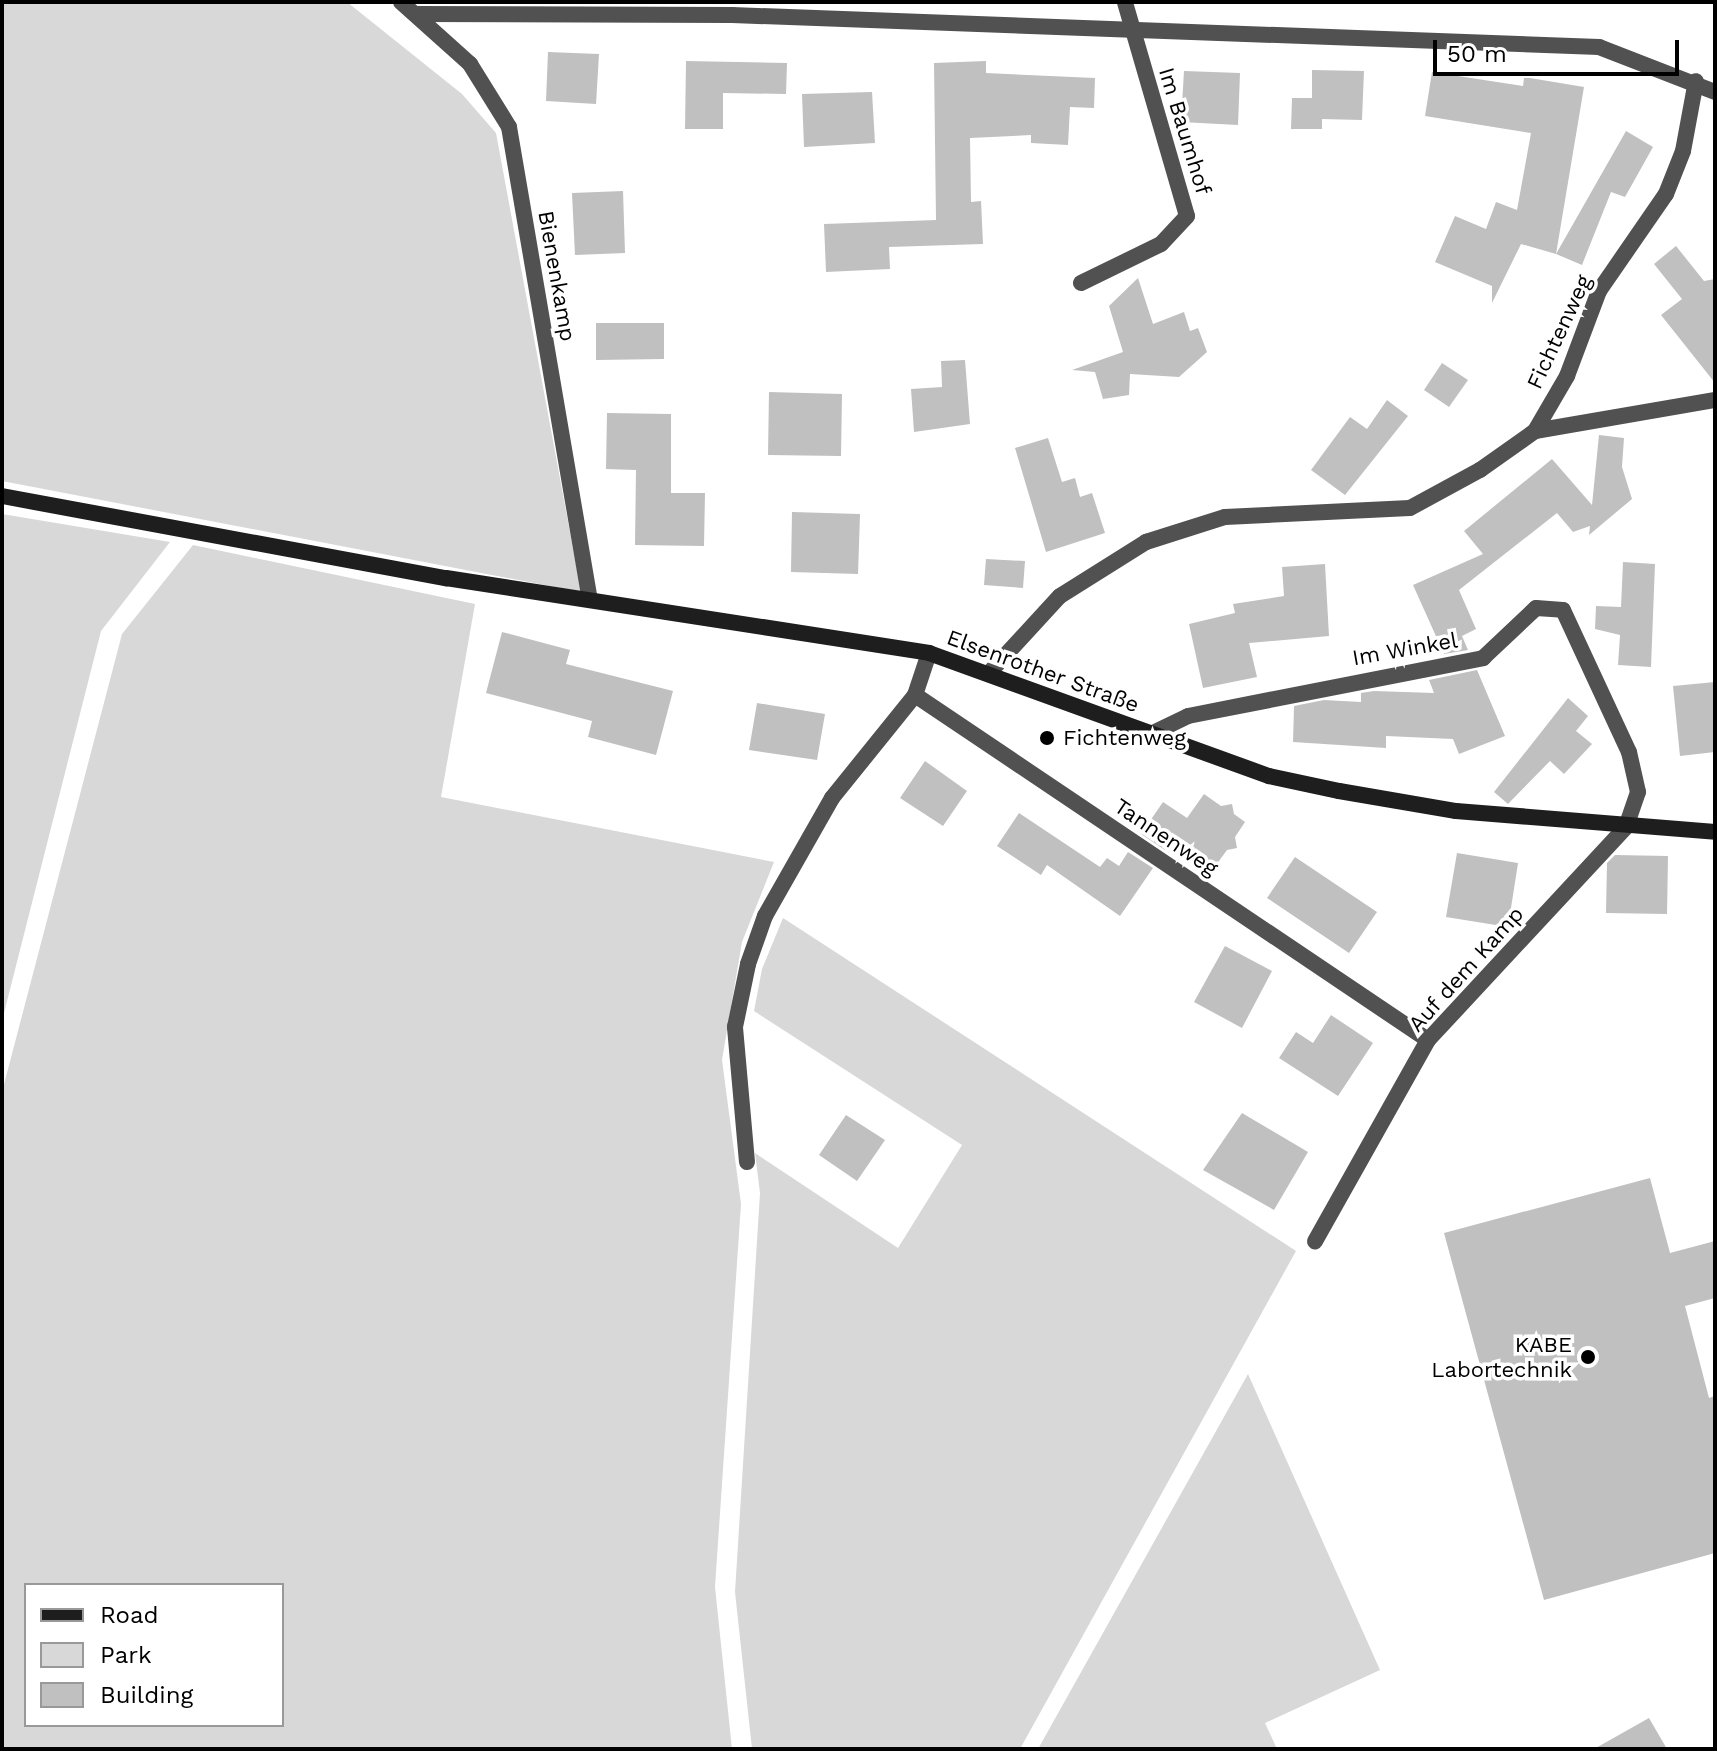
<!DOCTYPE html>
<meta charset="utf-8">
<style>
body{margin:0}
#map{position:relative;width:1717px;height:1751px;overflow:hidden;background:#fff;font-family:"Work Sans",sans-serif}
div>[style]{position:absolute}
.green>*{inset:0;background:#d8d8d8}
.building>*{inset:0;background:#c0c0c0}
.street>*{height:16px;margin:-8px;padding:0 8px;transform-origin:8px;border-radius:8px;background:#515151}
.secondary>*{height:16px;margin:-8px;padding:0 8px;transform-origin:8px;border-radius:8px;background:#1e1e1e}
.dots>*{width:22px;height:22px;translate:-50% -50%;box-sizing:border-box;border:4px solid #fff;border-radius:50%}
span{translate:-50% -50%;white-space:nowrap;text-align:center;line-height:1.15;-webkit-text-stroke:7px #fff;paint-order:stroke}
.street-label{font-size:22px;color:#000}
.poi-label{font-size:22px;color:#000}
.left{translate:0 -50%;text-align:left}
.right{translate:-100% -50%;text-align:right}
.frame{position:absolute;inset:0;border:4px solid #000;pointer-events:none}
.legend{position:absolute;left:24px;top:1583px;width:260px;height:144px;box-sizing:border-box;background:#fff;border:2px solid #999;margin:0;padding:10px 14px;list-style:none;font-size:24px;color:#000}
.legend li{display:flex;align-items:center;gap:16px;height:40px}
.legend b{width:40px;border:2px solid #999}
.scale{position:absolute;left:1433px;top:40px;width:246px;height:36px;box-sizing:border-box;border:4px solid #000;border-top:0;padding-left:10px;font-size:24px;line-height:28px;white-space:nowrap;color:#000;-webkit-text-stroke:6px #fff;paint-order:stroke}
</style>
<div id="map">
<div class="green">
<i style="clip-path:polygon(2px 2px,347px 2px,462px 94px,496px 133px,581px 592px,2px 481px)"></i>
<i style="clip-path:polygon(2px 514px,170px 542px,101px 631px,2px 1021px)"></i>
<i style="clip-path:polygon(evenodd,193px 545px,475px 604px,441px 797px,774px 862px,742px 942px,722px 1060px,741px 1204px,715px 1587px,732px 1749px,2px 1749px,2px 1092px,122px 634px,193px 545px,26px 1585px,282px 1585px,282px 1725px,26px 1725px,26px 1585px)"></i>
<i style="clip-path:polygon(783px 918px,1296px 1251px,1020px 1749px,752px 1749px,735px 1592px,760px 1193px,755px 1153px,898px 1248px,962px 1145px,754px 1011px,762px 969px)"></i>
<i style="clip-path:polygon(1248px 1374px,1380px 1670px,1265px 1723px,1277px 1749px,1038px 1749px)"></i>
</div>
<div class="building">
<i style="clip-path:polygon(548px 52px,599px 54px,596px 104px,546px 101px)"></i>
<i style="clip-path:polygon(686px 61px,787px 63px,786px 94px,723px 93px,723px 129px,685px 129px)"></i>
<i style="clip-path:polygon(986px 61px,986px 73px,1095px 78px,1094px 108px,1070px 107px,1068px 145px,1031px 143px,1031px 135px,970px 138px,971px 202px,981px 201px,983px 244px,889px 247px,890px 269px,826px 272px,824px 224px,936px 220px,934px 63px)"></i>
<i style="clip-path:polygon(1312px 70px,1364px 71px,1362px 120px,1322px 119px,1322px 129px,1291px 129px,1292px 98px,1312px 98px)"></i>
<i style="clip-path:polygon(1184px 71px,1240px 73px,1238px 125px,1181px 122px)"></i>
<i style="clip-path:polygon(1432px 72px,1523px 86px,1524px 78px,1530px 78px,1584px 87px,1556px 254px,1521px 244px,1492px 303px,1492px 286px,1435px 262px,1455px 216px,1486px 229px,1496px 202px,1517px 210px,1531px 133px,1425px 116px)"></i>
<i style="clip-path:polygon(872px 92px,875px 143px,804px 147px,802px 94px)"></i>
<i style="clip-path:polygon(1626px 131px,1653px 147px,1625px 197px,1611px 192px,1582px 265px,1556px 254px)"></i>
<i style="clip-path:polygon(623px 191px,625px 253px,575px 255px,572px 193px)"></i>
<i style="clip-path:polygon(1676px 246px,1704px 281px,1715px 279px,1715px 383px,1661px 315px,1682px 299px,1654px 264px)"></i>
<i style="clip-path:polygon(1138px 278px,1153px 324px,1184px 312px,1190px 331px,1198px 328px,1207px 352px,1179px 377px,1130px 374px,1129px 395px,1103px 399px,1095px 372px,1072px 370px,1123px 352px,1109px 306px)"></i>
<i style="clip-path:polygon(596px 323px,664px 323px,664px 359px,596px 360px)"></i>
<i style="clip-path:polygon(965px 360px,970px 424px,914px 432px,911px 389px,942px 387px,941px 361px)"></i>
<i style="clip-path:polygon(1442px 363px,1468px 380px,1449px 407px,1424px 390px)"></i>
<i style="clip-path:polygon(769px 392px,842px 394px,841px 456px,768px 455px)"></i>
<i style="clip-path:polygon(1387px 400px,1408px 416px,1345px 495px,1311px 470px,1350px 417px,1367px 429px)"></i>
<i style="clip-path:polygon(607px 413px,671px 414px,671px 493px,705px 493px,704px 546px,635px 545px,636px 470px,606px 469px)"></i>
<i style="clip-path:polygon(1599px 435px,1624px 438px,1622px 467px,1632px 499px,1589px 535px,1590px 526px,1573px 532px,1557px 513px,1459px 590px,1476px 629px,1462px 636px,1468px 650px,1444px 654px,1413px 585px,1483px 554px,1464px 531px,1552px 459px,1592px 505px)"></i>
<i style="clip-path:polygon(1048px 438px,1062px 482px,1075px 478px,1080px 497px,1092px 493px,1105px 533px,1046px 552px,1015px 448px)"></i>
<i style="clip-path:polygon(792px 512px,860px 514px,858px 574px,791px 572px)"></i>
<i style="clip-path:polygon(986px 559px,1025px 561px,1023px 588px,984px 585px)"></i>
<i style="clip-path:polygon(1623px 562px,1655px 564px,1651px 667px,1618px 665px,1620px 635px,1595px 629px,1596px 606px,1621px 607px)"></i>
<i style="clip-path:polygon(1325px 564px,1329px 636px,1249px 643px,1257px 677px,1203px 688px,1189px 624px,1235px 613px,1233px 604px,1284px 596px,1282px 567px)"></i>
<i style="clip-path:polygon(502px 632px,570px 650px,566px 664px,673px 691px,656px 755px,588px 737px,592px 721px,486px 693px)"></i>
<i style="clip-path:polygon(1477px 670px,1505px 736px,1459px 754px,1453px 739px,1386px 736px,1386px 748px,1293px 742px,1294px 706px,1324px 700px,1361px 702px,1361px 693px,1374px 691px,1434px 693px,1429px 680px)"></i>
<i style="clip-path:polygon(1715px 682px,1715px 752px,1680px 756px,1673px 686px)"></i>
<i style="clip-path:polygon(1568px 698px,1588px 716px,1576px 731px,1592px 744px,1564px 774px,1550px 761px,1508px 804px,1494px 792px)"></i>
<i style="clip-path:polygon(757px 703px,825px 714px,817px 760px,749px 750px)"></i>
<i style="clip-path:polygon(925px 761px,967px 791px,943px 826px,900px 798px)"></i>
<i style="clip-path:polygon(1204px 794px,1221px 806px,1232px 804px,1234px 814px,1245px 822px,1235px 837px,1237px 848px,1227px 850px,1216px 865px,1176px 837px,1165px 850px,1141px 834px,1163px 802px,1187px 818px)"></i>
<i style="clip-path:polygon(1019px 813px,1100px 867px,1107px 858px,1119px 866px,1128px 852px,1153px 868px,1120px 916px,1047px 865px,1041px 875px,997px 846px)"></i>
<i style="clip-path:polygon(1457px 853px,1518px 863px,1508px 927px,1446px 917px)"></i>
<i style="clip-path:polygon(1615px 855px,1668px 856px,1667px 914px,1606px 913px,1607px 863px)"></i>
<i style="clip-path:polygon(1295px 857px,1377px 912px,1349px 953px,1267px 898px)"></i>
<i style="clip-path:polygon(1225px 946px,1272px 971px,1242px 1028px,1194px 1002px)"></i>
<i style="clip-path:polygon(1331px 1015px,1373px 1043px,1338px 1096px,1279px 1058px,1296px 1032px,1313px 1043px)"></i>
<i style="clip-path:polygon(1242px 1113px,1308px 1152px,1274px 1210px,1203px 1170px)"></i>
<i style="clip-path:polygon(846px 1115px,885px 1140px,857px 1181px,819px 1155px)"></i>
<i style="clip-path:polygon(1650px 1178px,1670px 1253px,1715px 1241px,1715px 1298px,1685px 1306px,1709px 1398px,1715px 1396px,1715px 1553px,1544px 1600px,1444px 1233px)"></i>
<i style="clip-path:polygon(1649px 1718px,1667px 1749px,1594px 1749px)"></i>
</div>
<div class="street">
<i style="left:401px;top:2px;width:93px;rotate:41.9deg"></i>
<i style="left:470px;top:64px;width:74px;rotate:58.2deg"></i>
<i style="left:509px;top:127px;width:477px;rotate:80.3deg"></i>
<i style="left:417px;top:14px;width:315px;rotate:0.2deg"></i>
<i style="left:732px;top:15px;width:868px;rotate:2.11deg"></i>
<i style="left:1599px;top:47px;width:124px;rotate:21.2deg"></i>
<i style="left:1081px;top:283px;width:89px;rotate:-26deg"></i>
<i style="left:1161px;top:244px;width:38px;rotate:-47deg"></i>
<i style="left:1187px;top:216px;width:223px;rotate:-106.2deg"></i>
<i style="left:1535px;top:431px;width:183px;rotate:-9.8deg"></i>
<i style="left:929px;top:653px;width:44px;rotate:108.4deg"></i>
<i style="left:915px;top:695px;width:618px;rotate:33.92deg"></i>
<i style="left:990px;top:672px;width:103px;rotate:-47.4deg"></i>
<i style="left:1060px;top:596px;width:102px;rotate:-32.1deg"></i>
<i style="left:1146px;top:542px;width:83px;rotate:-17.6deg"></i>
<i style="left:1225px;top:517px;width:185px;rotate:-2.8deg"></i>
<i style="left:1410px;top:508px;width:80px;rotate:-28.5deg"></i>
<i style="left:1480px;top:470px;width:67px;rotate:-35.3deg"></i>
<i style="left:1535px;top:431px;width:64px;rotate:-59.8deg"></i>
<i style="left:1567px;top:376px;width:91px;rotate:-69.4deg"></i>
<i style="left:1599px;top:291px;width:118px;rotate:-55.4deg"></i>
<i style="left:1666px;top:194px;width:46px;rotate:-68.4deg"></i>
<i style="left:1683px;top:151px;width:71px;rotate:-79.5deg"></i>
<i style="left:1151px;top:734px;width:41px;rotate:-25.9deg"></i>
<i style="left:1188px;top:716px;width:301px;rotate:-11.1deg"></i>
<i style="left:1483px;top:658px;width:73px;rotate:-43.3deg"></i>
<i style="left:1536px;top:608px;width:27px;rotate:4deg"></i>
<i style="left:1563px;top:610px;width:157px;rotate:65.1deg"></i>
<i style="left:1629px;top:752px;width:41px;rotate:77.3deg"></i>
<i style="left:1638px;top:792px;width:37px;rotate:109deg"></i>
<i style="left:1626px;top:827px;width:291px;rotate:132.9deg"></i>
<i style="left:1428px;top:1040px;width:231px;rotate:119.3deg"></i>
<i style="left:747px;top:1162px;width:136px;rotate:-95.1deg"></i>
<i style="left:735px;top:1027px;width:64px;rotate:-78.3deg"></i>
<i style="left:748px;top:964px;width:51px;rotate:-70.5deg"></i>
<i style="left:765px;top:916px;width:136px;rotate:-60.4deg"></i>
<i style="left:832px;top:798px;width:132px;rotate:-51.1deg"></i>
</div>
<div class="secondary">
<i style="left:2px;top:496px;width:452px;rotate:10.5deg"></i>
<i style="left:446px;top:578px;width:489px;rotate:8.8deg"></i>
<i style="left:929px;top:653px;width:362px;rotate:19.9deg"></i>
<i style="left:1269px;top:776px;width:72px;rotate:12.1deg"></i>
<i style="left:1339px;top:791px;width:119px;rotate:9.7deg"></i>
<i style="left:1456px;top:811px;width:260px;rotate:4.6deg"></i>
</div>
<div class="dots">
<i style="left:1047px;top:738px;background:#000"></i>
<i style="left:1588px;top:1357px;background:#000"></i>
</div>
<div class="street-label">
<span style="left:1185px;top:131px;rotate:73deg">Im Baumhof</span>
<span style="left:557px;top:276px;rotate:80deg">Bienenkamp</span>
<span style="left:1559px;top:332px;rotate:-65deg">Fichtenweg</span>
<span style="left:1405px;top:649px;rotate:-10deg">Im Winkel</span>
<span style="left:1043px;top:671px;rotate:20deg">Elsenrother Straße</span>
<span style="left:1166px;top:837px;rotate:34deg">Tannenweg</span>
<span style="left:1466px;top:969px;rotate:-48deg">Auf dem Kamp</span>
</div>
<div class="poi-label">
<span class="left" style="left:1063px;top:738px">Fichtenweg</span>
<span class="right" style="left:1572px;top:1357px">KABE<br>Labortechnik</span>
</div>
<div class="frame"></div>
<ul class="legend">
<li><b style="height:10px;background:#1e1e1e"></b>Road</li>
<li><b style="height:22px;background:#d8d8d8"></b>Park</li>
<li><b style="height:22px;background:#c0c0c0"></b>Building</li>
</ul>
<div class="scale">50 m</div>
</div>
